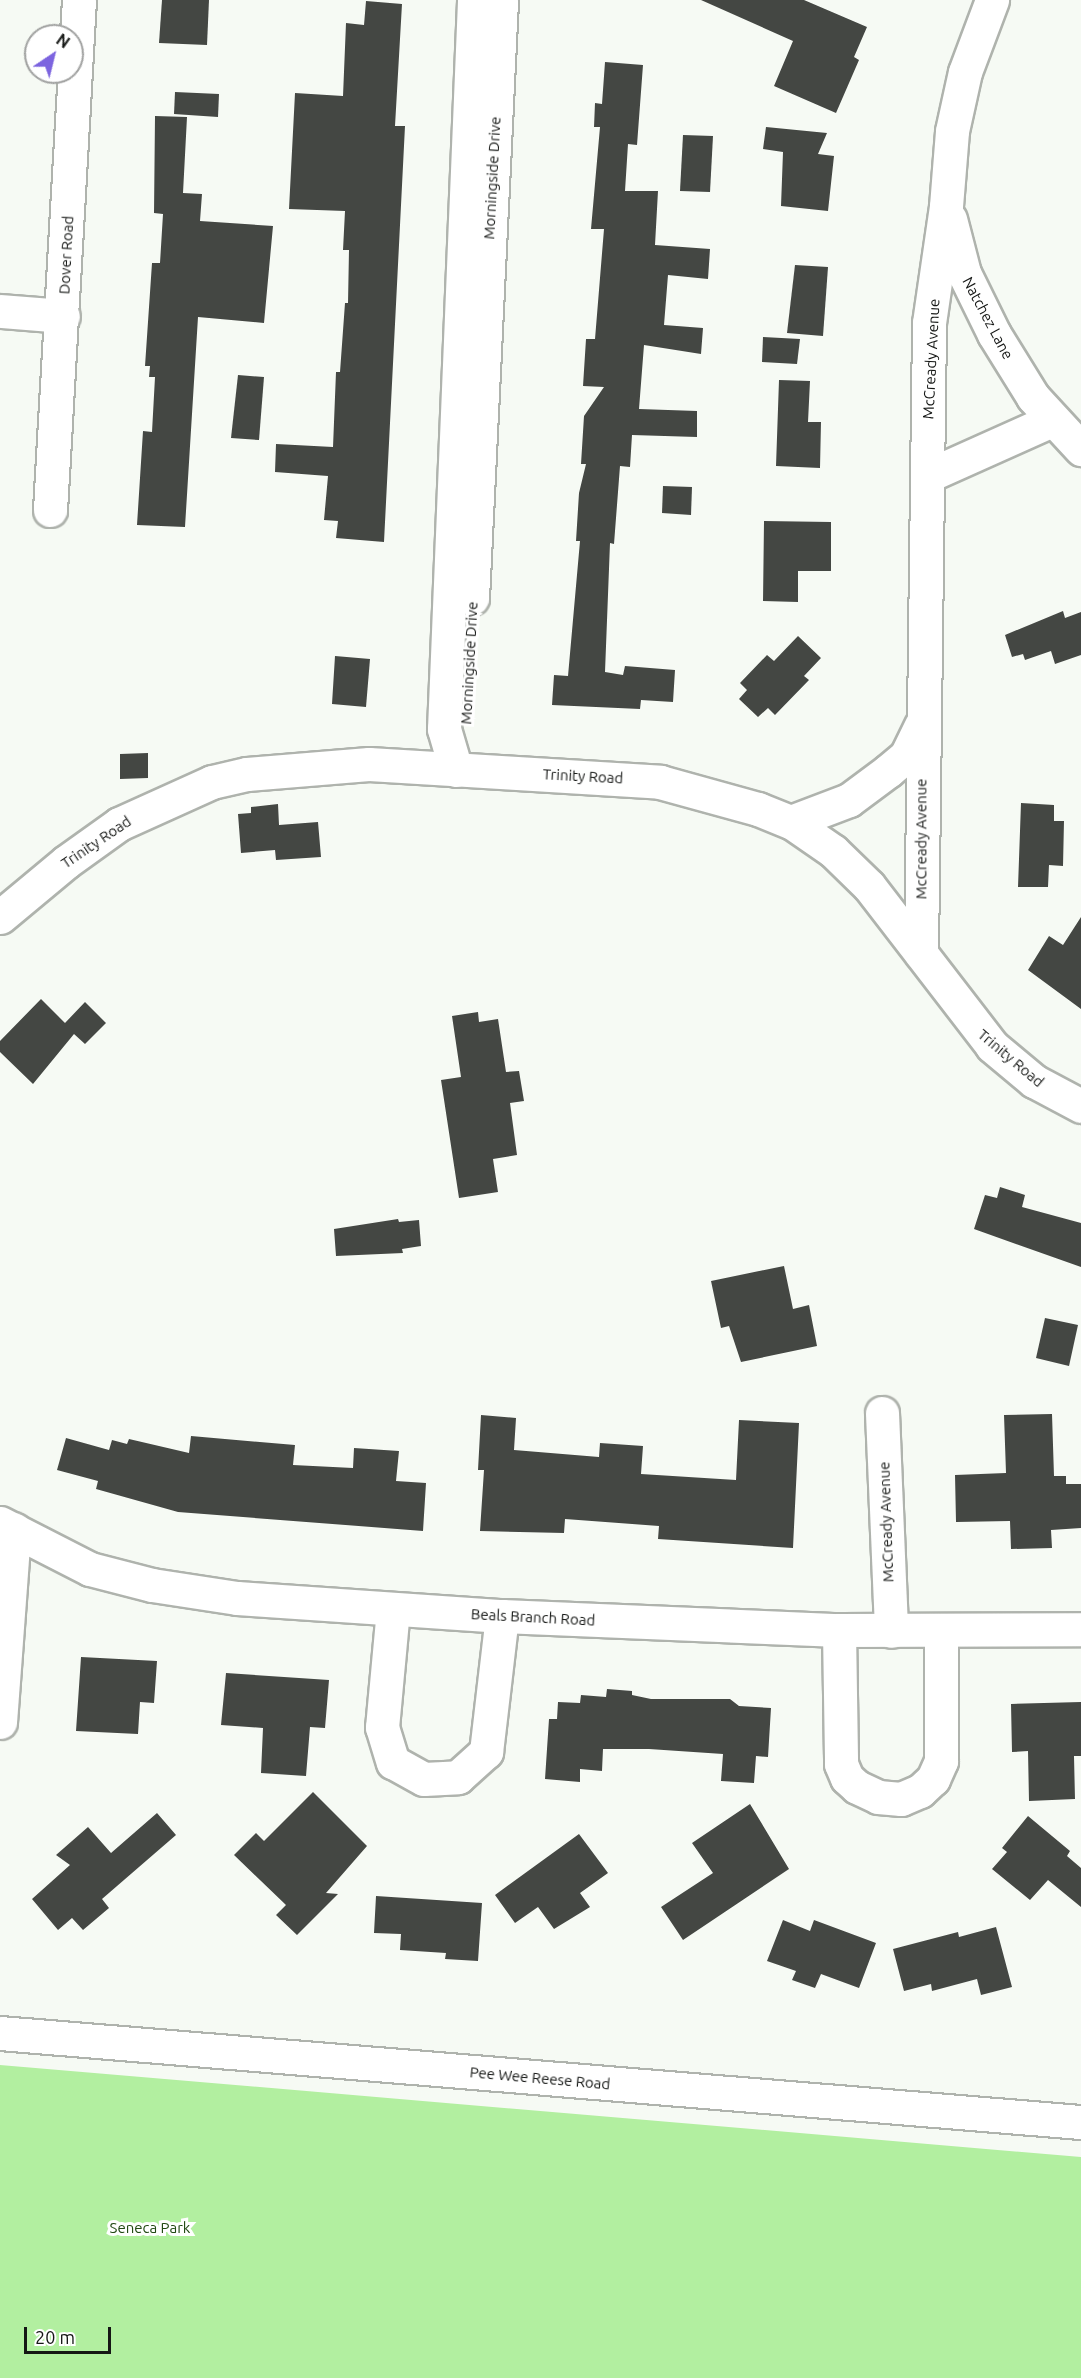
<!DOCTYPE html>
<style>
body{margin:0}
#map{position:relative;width:1081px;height:2378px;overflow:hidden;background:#f6faf4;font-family:Ubuntu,sans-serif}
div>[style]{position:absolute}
.green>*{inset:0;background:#b2efa0}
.building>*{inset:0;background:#444743}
.roads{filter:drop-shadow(2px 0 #afb3ad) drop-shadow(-2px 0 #afb3ad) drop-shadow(0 2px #afb3ad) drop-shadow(0 -2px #afb3ad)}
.minor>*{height:33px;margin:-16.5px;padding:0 16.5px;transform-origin:16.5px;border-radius:16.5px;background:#fff}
span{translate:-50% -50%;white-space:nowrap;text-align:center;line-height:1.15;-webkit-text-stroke:6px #fff;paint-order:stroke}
.street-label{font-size:15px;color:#151715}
.park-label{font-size:15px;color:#214913}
.north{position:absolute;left:24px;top:24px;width:60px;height:60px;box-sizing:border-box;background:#fff;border:2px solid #a1a2a1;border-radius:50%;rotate:35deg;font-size:16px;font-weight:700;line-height:24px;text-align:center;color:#151715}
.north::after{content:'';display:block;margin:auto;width:21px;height:27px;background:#7c64df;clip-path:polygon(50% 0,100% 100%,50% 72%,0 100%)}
.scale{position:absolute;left:24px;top:2327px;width:87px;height:27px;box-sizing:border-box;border:3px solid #151715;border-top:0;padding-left:8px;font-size:18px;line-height:21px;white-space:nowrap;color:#151715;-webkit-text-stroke:4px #fff;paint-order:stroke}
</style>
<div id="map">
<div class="green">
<i style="clip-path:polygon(0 2065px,1081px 2157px,1081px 2378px,0 2378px)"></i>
</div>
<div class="building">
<i style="clip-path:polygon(162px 0,209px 0,207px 45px,159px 43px)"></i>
<i style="clip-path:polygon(701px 0,804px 0,867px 27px,854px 57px,859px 60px,836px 113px,774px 86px,793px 41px)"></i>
<i style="clip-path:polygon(366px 1px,402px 4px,395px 126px,405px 126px,384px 542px,336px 538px,338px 521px,324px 520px,328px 476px,275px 472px,276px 444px,333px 447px,336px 372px,340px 372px,345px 303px,348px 303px,349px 250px,343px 250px,345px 211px,289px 209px,295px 93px,343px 96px,346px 23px,364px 25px)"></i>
<i style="clip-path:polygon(605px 62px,643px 65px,637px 145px,628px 144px,625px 191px,658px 191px,655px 245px,710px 249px,708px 279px,668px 275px,664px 325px,703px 328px,701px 354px,644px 345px,639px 409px,697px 411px,697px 437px,632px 435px,630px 467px,620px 466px,614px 544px,610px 543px,605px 672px,623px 675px,625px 666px,675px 670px,673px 702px,641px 700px,640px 709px,552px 705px,554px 675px,568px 676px,580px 541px,576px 541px,579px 493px,586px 464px,581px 464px,584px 416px,604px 387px,583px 386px,586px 339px,595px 339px,604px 229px,591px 229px,600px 127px,594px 127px,595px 103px,602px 104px)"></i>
<i style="clip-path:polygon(175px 92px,219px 94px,218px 117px,174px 114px)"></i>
<i style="clip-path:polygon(155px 116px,187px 117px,183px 193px,202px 194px,200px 221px,273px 226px,264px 323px,198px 317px,185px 527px,137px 525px,143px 431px,152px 432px,155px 377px,149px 377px,150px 366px,145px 366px,152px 263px,160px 263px,163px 214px,154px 213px)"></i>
<i style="clip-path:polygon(766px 127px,827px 133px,818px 154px,834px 156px,828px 211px,781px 206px,783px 152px,763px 149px)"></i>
<i style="clip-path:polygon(683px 135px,713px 136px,710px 192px,680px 191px)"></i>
<i style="clip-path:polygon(795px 265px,828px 267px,823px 336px,787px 333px)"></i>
<i style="clip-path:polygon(763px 337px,800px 339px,797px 364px,762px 362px)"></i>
<i style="clip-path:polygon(238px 375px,264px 377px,259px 440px,231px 438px)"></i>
<i style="clip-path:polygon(779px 380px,810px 381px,808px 422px,821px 422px,820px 468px,776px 466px)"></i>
<i style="clip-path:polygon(663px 486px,692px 487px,691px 515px,662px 513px)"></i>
<i style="clip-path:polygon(764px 521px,831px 522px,831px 571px,798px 571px,798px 602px,763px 601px)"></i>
<i style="clip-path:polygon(1063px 611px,1065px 618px,1081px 612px,1081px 655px,1055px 664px,1051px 651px,1025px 660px,1023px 654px,1012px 657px,1005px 635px)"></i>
<i style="clip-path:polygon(798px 636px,821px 658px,804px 676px,809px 680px,775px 715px,768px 708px,758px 717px,739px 699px,747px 690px,740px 683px,767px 655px,774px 661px)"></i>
<i style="clip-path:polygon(335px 656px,370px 659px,366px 707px,332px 704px)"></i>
<i style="clip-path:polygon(148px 753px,148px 778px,120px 779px,120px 754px)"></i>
<i style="clip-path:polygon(1021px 803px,1054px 805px,1054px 821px,1064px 821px,1063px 866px,1049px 865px,1048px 887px,1018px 887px)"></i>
<i style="clip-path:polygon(278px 804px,279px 825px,318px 822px,321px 857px,276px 860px,275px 850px,241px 853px,238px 814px,251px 813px,251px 807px)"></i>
<i style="clip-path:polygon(1081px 917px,1081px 1009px,1028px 970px,1049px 936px,1063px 945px)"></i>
<i style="clip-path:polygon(41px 999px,65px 1023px,85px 1002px,106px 1023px,85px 1044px,74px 1034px,33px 1084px,0 1052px,0 1041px)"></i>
<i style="clip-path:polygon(478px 1012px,479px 1022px,498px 1019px,506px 1072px,519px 1071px,524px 1101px,510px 1103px,517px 1155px,493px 1159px,498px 1192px,459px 1198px,441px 1080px,461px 1077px,452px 1016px)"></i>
<i style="clip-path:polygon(1000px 1187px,1025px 1195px,1022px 1207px,1081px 1223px,1081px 1267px,974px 1229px,985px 1195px,997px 1198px)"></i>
<i style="clip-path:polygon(398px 1219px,399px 1222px,419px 1220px,421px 1246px,402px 1249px,403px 1253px,336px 1256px,334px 1229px)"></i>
<i style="clip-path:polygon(784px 1266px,793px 1309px,809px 1305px,817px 1346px,741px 1362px,729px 1326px,721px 1328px,711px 1281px)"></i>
<i style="clip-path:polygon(1045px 1318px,1078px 1325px,1069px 1366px,1036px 1358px)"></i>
<i style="clip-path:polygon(1052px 1414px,1054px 1476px,1066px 1476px,1066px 1484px,1081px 1484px,1081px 1528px,1051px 1530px,1052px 1548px,1011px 1549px,1010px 1521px,956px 1522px,955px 1475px,1006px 1473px,1004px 1415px)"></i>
<i style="clip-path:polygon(481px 1415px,516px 1418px,514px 1450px,599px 1457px,600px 1443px,643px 1446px,641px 1474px,736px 1480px,739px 1420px,799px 1423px,793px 1548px,658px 1539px,659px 1526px,565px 1519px,564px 1533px,480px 1531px,484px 1470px,478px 1470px)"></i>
<i style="clip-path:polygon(191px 1436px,295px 1445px,293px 1465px,353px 1468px,354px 1448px,399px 1451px,396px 1481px,426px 1483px,423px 1531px,178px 1512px,96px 1489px,98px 1481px,57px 1470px,66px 1438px,109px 1450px,112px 1440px,127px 1444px,129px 1439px,189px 1453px)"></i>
<i style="clip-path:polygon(81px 1657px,157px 1661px,154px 1703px,140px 1702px,138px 1734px,76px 1731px)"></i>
<i style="clip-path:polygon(226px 1673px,329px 1680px,325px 1728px,310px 1727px,306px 1776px,261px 1773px,263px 1728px,221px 1725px)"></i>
<i style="clip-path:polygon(607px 1689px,632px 1691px,632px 1695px,651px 1699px,730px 1699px,739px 1706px,771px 1708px,768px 1757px,756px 1756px,754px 1783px,721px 1781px,723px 1754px,649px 1749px,603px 1749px,602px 1771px,580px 1769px,580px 1782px,545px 1779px,549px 1719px,557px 1719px,558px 1702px,580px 1703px,581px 1695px,606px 1697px)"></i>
<i style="clip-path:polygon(1081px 1702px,1081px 1756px,1074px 1756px,1075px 1799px,1029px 1801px,1028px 1751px,1012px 1752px,1011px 1704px)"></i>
<i style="clip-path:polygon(313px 1792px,367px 1846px,326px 1893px,338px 1894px,297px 1935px,276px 1915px,286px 1905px,234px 1855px,256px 1833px,264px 1841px)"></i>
<i style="clip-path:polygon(750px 1804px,789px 1869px,683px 1940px,661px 1907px,713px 1873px,692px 1843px)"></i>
<i style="clip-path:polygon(157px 1813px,176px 1835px,102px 1899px,109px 1908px,83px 1930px,72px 1918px,58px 1930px,32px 1899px,70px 1865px,56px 1855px,88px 1827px,111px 1853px)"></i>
<i style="clip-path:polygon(1028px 1816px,1070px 1851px,1067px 1856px,1081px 1868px,1081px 1907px,1048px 1880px,1030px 1900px,992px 1869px,1007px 1852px,1002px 1848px)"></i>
<i style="clip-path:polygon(579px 1834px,608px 1873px,580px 1893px,590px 1907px,554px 1929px,538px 1907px,515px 1923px,495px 1895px)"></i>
<i style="clip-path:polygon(376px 1896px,482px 1903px,478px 1961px,445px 1959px,446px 1953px,400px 1950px,401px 1934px,374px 1933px)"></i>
<i style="clip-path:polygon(783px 1920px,810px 1931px,814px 1920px,876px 1943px,859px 1988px,821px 1974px,815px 1988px,792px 1980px,796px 1971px,767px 1961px)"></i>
<i style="clip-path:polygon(996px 1927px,1012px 1987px,981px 1995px,977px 1979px,932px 1991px,931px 1984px,904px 1991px,893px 1949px,958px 1932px,959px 1937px)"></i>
</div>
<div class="roads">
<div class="minor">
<i style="left:950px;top:219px;width:56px;rotate:75.5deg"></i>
<i style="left:964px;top:273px;width:68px;rotate:63.8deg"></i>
<i style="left:994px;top:334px;width:74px;rotate:58.2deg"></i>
<i style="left:1033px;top:397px;width:71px;rotate:47.3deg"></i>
<i style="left:0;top:311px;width:63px;rotate:4.5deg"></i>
<i style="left:927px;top:476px;width:137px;rotate:-24.1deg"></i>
<i style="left:50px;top:510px;width:511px;rotate:-86.75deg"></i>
<i style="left:472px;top:598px;width:599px;rotate:-87.22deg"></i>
<i style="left:456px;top:770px;width:43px;rotate:-106.3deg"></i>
<i style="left:444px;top:729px;width:730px;rotate:-87.64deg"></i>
<i style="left:791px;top:822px;width:62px;rotate:-20.8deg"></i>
<i style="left:849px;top:800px;width:49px;rotate:-36.6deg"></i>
<i style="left:888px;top:771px;width:23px;rotate:-40deg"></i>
<i style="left:906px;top:756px;width:34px;rotate:-64deg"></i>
<i style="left:0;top:917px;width:86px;rotate:-39.8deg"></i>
<i style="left:66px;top:862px;width:65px;rotate:-35.6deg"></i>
<i style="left:119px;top:824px;width:102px;rotate:-24.3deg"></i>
<i style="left:212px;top:782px;width:36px;rotate:-13deg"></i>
<i style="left:247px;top:774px;width:122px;rotate:-4.7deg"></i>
<i style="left:369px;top:764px;width:292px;rotate:3.5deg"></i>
<i style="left:660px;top:782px;width:102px;rotate:15.4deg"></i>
<i style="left:758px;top:809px;width:35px;rotate:22deg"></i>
<i style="left:791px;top:822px;width:51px;rotate:34.6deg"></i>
<i style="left:833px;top:851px;width:50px;rotate:44.2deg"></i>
<i style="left:869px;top:886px;width:202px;rotate:52.4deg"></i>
<i style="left:992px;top:1046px;width:55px;rotate:39.8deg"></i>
<i style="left:1034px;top:1081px;width:53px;rotate:28deg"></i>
<i style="left:921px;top:953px;width:630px;rotate:-89.27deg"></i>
<i style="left:929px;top:323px;width:118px;rotate:-81.7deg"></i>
<i style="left:946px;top:206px;width:75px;rotate:-85.4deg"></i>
<i style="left:952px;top:131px;width:60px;rotate:-77.6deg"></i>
<i style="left:965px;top:72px;width:77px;rotate:-69.4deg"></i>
<i style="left:882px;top:1413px;width:218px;rotate:87.6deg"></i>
<i style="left:0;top:1523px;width:101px;rotate:27.1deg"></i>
<i style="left:90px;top:1569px;width:64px;rotate:14.5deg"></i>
<i style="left:152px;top:1585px;width:86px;rotate:8.7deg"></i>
<i style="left:237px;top:1598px;width:266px;rotate:3.9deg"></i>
<i style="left:502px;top:1616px;width:337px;rotate:2.4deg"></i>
<i style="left:839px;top:1630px;width:242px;rotate:-0.2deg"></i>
<i style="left:393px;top:1609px;width:119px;rotate:95.3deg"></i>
<i style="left:382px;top:1727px;width:37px;rotate:73deg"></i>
<i style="left:393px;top:1762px;width:35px;rotate:29deg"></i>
<i style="left:424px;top:1779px;width:34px;rotate:-3deg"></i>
<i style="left:458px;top:1777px;width:38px;rotate:-42deg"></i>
<i style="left:486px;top:1752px;width:137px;rotate:-83.3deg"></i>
<i style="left:839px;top:1630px;width:134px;rotate:89.1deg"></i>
<i style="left:841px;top:1764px;width:15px;rotate:67deg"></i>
<i style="left:847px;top:1778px;width:13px;rotate:42deg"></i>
<i style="left:857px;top:1787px;width:23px;rotate:25deg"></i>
<i style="left:878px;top:1797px;width:23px;rotate:5deg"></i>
<i style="left:901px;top:1799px;width:21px;rotate:-23deg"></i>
<i style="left:920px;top:1791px;width:18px;rotate:-43deg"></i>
<i style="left:933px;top:1779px;width:20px;rotate:-66deg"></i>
<i style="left:941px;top:1761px;width:131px;rotate:-90deg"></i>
<i style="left:0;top:1722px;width:193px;rotate:-85.8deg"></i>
<i style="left:0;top:2033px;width:1085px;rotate:4.71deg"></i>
</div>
</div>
<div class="street-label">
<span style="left:492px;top:178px;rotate:-87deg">Morningside Drive</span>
<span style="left:66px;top:255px;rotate:-87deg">Dover Road</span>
<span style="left:988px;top:318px;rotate:62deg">Natchez Lane</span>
<span style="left:931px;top:359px;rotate:-87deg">McCready Avenue</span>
<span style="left:469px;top:663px;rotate:-87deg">Morningside Drive</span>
<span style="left:583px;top:776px;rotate:3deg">Trinity Road</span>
<span style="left:921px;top:839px;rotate:-90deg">McCready Avenue</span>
<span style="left:96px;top:842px;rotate:-34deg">Trinity Road</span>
<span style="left:1011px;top:1058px;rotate:40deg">Trinity Road</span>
<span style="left:886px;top:1522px;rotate:-92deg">McCready Avenue</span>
<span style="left:533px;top:1617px;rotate:3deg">Beals Branch Road</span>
<span style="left:540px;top:2078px;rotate:5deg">Pee Wee Reese Road</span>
</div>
<div class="park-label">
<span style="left:150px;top:2228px">Seneca Park</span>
</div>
<div class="north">N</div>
<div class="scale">20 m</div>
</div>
